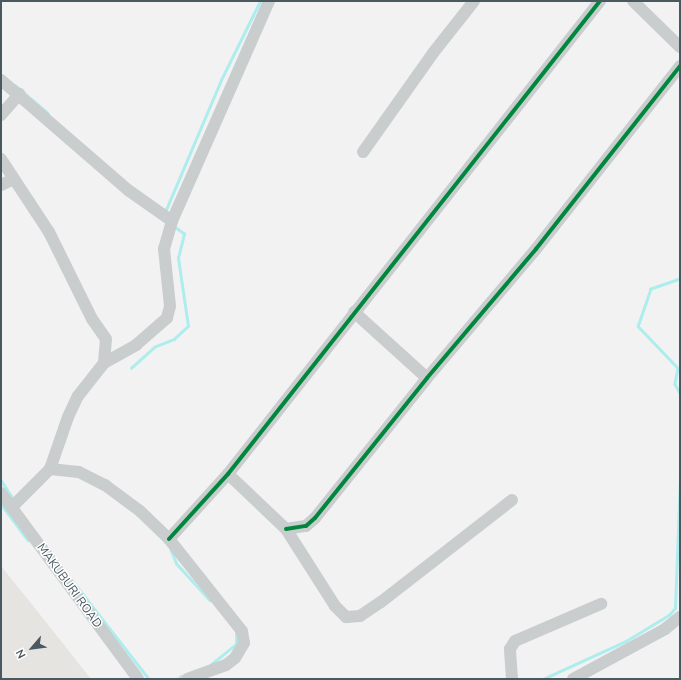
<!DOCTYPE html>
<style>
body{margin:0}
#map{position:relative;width:681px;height:680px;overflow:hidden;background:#f3f2f2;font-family:"Nunito Sans",sans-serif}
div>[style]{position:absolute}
.commercial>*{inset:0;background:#e6e4e1}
.stream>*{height:2.5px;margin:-1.25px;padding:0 1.25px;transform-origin:1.25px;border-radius:1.25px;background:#adedee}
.minor>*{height:12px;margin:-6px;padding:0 6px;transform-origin:6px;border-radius:6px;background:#cacdce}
.cycleway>*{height:4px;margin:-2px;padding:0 2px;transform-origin:2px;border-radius:2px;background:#00873e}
span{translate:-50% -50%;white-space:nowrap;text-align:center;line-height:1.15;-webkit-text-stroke:3px #fff;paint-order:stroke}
.street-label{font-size:12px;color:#49595f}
.frame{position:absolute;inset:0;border:2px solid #49595f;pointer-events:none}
.north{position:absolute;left:12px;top:628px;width:40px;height:40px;-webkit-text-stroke:3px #fff;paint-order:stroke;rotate:242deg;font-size:11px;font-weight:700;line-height:16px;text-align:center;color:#49595f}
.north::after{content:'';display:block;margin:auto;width:14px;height:18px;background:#49595f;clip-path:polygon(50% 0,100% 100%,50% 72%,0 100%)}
</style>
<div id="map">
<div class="commercial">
<i style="clip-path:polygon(1px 566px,34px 607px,91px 679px,1px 679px)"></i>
</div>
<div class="stream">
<i style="left:15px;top:85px;width:43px;rotate:40.3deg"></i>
<i style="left:165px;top:212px;width:143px;rotate:-67deg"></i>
<i style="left:221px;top:80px;width:88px;rotate:-63.7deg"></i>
<i style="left:680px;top:279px;width:31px;rotate:161deg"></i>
<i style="left:651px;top:289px;width:39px;rotate:109deg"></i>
<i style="left:638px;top:326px;width:58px;rotate:46.4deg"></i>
<i style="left:678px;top:368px;width:16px;rotate:101deg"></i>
<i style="left:675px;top:384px;width:10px;rotate:61deg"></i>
<i style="left:131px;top:368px;width:31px;rotate:-42deg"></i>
<i style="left:154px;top:347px;width:22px;rotate:-22deg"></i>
<i style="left:174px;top:339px;width:19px;rotate:-43deg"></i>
<i style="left:188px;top:326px;width:69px;rotate:-98.4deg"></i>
<i style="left:178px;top:258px;width:25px;rotate:-76deg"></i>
<i style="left:184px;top:234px;width:14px;rotate:-144deg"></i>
<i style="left:1px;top:480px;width:24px;rotate:57deg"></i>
<i style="left:1px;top:504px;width:45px;rotate:53.1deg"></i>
<i style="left:171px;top:550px;width:15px;rotate:67deg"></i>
<i style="left:177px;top:564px;width:49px;rotate:47.5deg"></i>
<i style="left:72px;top:580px;width:125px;rotate:52.1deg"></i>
<i style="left:209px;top:666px;width:35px;rotate:-39deg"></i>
<i style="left:236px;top:644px;width:13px;rotate:-90deg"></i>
<i style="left:178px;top:679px;width:4px;rotate:-45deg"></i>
<i style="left:181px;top:676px;width:2px;rotate:27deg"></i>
<i style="left:543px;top:679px;width:91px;rotate:-24.6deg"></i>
<i style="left:626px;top:641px;width:50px;rotate:-31.2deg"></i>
<i style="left:669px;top:615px;width:9px;rotate:-49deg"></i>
<i style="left:675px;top:608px;width:133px;rotate:-87.8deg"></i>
</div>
<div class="minor">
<i style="left:633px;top:1px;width:66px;rotate:44.4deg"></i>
<i style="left:1px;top:80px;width:168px;rotate:40.9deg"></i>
<i style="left:128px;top:190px;width:54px;rotate:35.2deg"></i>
<i style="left:1px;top:115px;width:28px;rotate:-49deg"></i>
<i style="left:363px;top:152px;width:121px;rotate:-54.7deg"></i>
<i style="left:433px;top:53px;width:66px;rotate:-51.7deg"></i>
<i style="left:1px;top:159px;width:87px;rotate:56.7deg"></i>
<i style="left:49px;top:232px;width:97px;rotate:63.7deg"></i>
<i style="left:92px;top:319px;width:24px;rotate:55deg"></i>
<i style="left:106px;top:339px;width:24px;rotate:95deg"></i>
<i style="left:1px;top:185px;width:14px;rotate:-25deg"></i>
<i style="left:354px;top:312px;width:98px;rotate:42.1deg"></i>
<i style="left:50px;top:469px;width:29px;rotate:6deg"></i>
<i style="left:79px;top:472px;width:29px;rotate:27deg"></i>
<i style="left:105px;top:485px;width:44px;rotate:36.6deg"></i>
<i style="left:140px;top:511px;width:40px;rotate:44deg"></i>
<i style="left:169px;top:539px;width:117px;rotate:51.6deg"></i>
<i style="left:242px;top:631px;width:12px;rotate:81deg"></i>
<i style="left:244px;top:643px;width:17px;rotate:121deg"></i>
<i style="left:235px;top:658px;width:11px;rotate:142deg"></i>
<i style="left:226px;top:665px;width:41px;rotate:160.3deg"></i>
<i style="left:228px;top:474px;width:80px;rotate:43.5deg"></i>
<i style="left:286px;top:529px;width:91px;rotate:57.5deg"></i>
<i style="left:335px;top:606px;width:16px;rotate:45deg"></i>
<i style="left:346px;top:617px;width:14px;rotate:-4deg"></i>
<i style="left:360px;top:616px;width:25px;rotate:-34deg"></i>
<i style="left:381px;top:602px;width:166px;rotate:-37.9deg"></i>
<i style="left:1px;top:493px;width:231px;rotate:53.6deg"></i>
<i style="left:12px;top:507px;width:54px;rotate:-45deg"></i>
<i style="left:50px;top:469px;width:55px;rotate:-70.9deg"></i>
<i style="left:68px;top:417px;width:23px;rotate:-65deg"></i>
<i style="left:78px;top:396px;width:42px;rotate:-51.8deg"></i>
<i style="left:104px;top:363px;width:37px;rotate:-29deg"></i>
<i style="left:136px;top:345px;width:41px;rotate:-41.1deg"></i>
<i style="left:167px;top:318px;width:12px;rotate:-76deg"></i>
<i style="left:170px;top:306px;width:57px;rotate:-96deg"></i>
<i style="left:164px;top:249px;width:29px;rotate:-74deg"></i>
<i style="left:172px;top:221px;width:240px;rotate:-66.2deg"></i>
<i style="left:286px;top:529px;width:20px;rotate:-9deg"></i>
<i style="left:306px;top:526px;width:12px;rotate:-42deg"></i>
<i style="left:315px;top:518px;width:179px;rotate:-51.3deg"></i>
<i style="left:427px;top:378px;width:169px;rotate:-49.8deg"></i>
<i style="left:536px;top:249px;width:233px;rotate:-51.8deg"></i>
<i style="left:169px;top:539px;width:88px;rotate:-47.8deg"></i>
<i style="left:228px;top:474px;width:602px;rotate:-51.82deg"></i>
<i style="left:512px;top:679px;width:30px;rotate:-94deg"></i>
<i style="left:510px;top:649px;width:9px;rotate:-58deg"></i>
<i style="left:515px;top:641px;width:94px;rotate:-23.3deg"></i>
<i style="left:573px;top:679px;width:105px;rotate:-28.5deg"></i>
<i style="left:665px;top:629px;width:19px;rotate:-39deg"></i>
</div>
<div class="cycleway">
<i style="left:286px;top:529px;width:20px;rotate:-9deg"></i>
<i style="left:306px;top:526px;width:12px;rotate:-42deg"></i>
<i style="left:315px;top:518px;width:179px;rotate:-51.3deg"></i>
<i style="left:427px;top:378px;width:169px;rotate:-49.8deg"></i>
<i style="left:536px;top:249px;width:233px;rotate:-51.8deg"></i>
<i style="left:169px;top:539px;width:88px;rotate:-47.8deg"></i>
<i style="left:228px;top:474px;width:602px;rotate:-51.82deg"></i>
</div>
<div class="street-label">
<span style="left:69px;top:586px;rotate:54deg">MAKUBURI ROAD</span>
</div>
<div class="frame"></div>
<div class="north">N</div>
</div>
